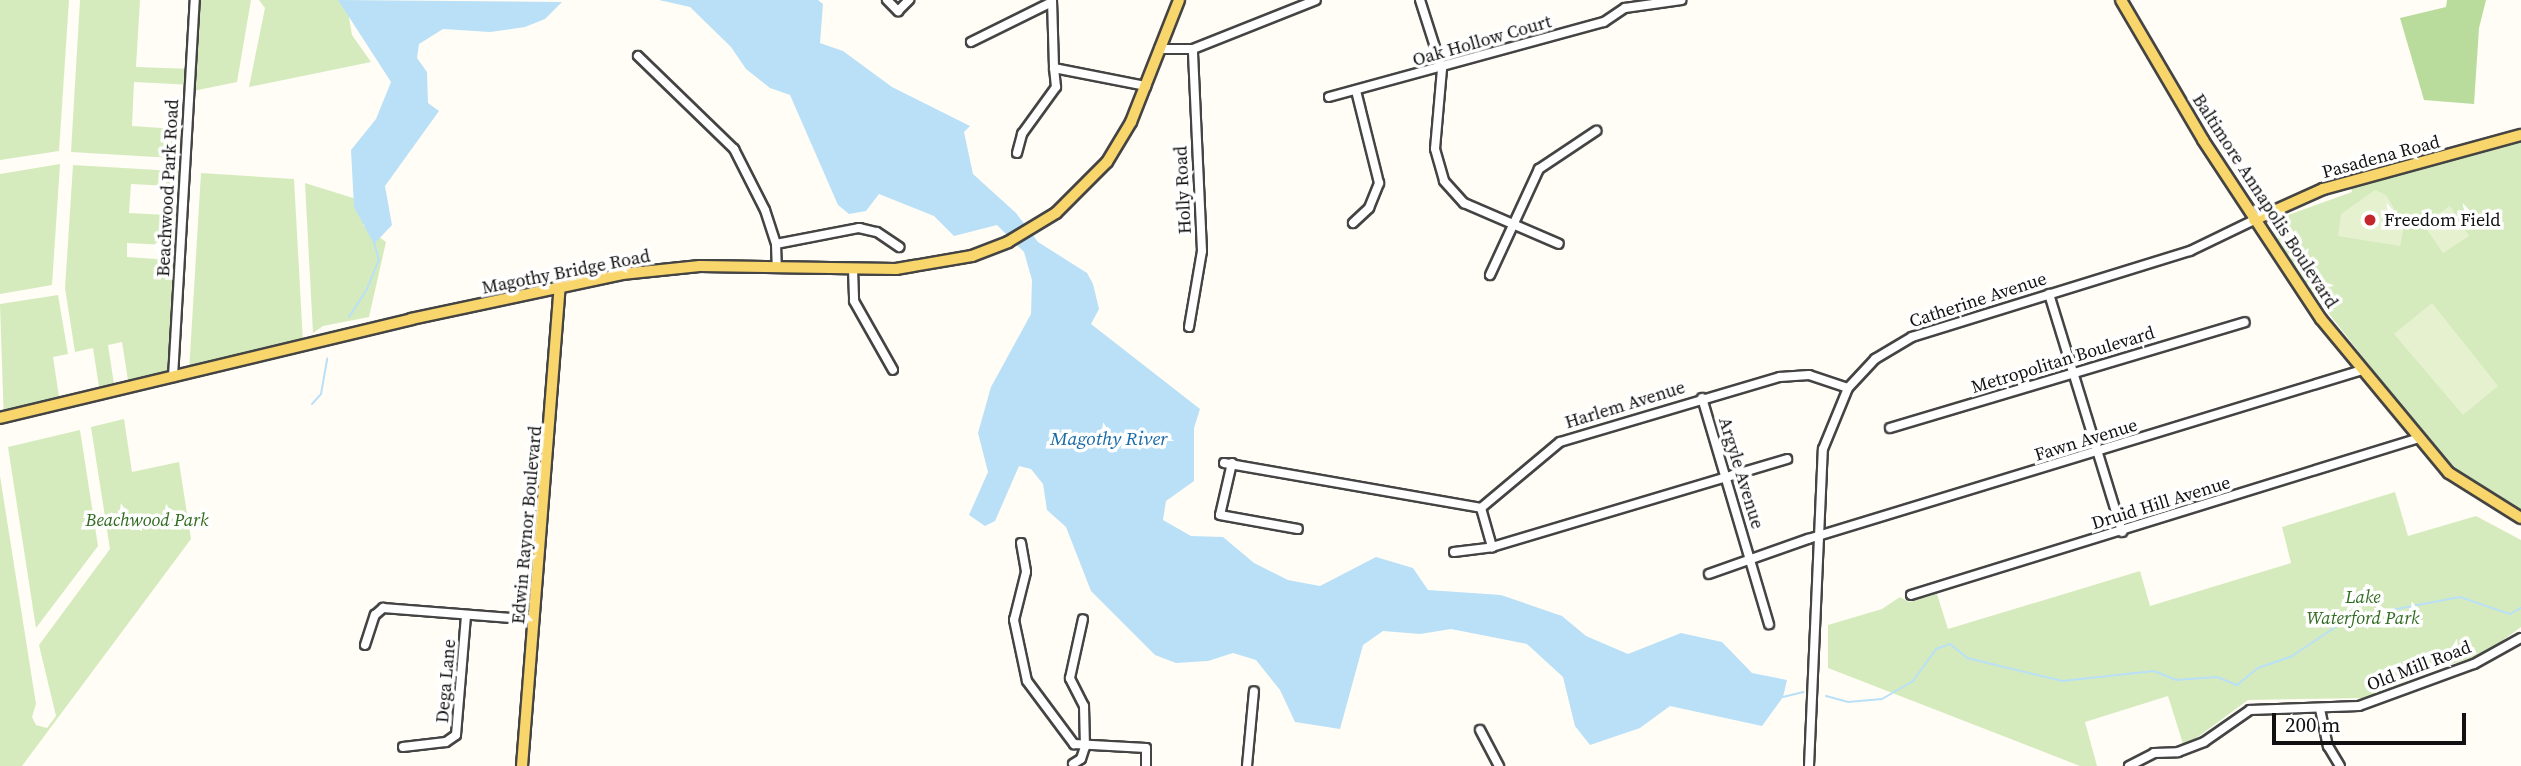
<!DOCTYPE html>
<style>
body{margin:0}
#map{position:relative;width:2521px;height:766px;overflow:hidden;background:#fffdf5;font-family:"Source Serif 4",serif}
div>[style]{position:absolute}
.green>*{inset:0;background:#d5ebbd}
.forest>*{inset:0;background:#b9dc9c}
.pitch>*{inset:0;background:#e6f2cf}
.water>*{inset:0;background:#b9e0f7}
.stream>*{height:2px;margin:-1px;padding:0 1px;transform-origin:1px;border-radius:1px;background:#b9e0f7}
.roads{filter:drop-shadow(2px 0 #444) drop-shadow(-2px 0 #444) drop-shadow(0 2px #444) drop-shadow(0 -2px #444)}
.minor>*{height:8px;margin:-4px;padding:0 4px;transform-origin:4px;border-radius:4px;background:#fff}
.major>*{height:10px;margin:-5px;padding:0 5px;transform-origin:5px;border-radius:5px;background:#f9d66b}
.dots>*{width:19px;height:19px;translate:-50% -50%;box-sizing:border-box;border:4px solid #fff;border-radius:50%}
span{translate:-50% -50%;white-space:nowrap;text-align:center;line-height:1.15;-webkit-text-stroke:7px #fff;paint-order:stroke}
.street-label{font-size:18px;color:#111}
.poi-label{font-size:18px;color:#111}
.left{translate:0 -50%;text-align:left}
.park-label{font-size:18px;color:#2f6b1f;font-style:italic}
.water-label{font-size:19px;color:#1768a6;font-style:italic}
.scale{position:absolute;left:2272px;top:713px;width:194px;height:32px;box-sizing:border-box;border:4px solid #111;border-top:0;padding-left:9px;font-size:21px;line-height:24px;white-space:nowrap;color:#111;-webkit-text-stroke:5px #fff;paint-order:stroke}
</style>
<div id="map">
<div class="green">
<i style="clip-path:polygon(0 0,69px 0,59px 151px,0 160px)"></i>
<i style="clip-path:polygon(80px 0,140px 0,136px 67px,194px 69px,199px 0,251px 0,237px 82px,193px 91px,193px 85px,134px 82px,132px 126px,191px 130px,189px 159px,71px 152px)"></i>
<i style="clip-path:polygon(259px 0,346px 0,352px 35px,371px 62px,249px 87px,265px 8px)"></i>
<i style="clip-path:polygon(2521px 141px,2521px 512px,2465px 478px,2428px 440px,2282px 254px,2273px 233px,2277px 219px,2352px 192px,2351px 188px)"></i>
<i style="clip-path:polygon(60px 164px,52px 285px,0 294px,0 174px)"></i>
<i style="clip-path:polygon(73px 165px,191px 172px,190px 187px,131px 184px,129px 213px,188px 216px,186px 246px,127px 243px,127px 257px,185px 261px,175px 376px,170px 384px,130px 393px,122px 342px,108px 345px,116px 397px,101px 400px,93px 348px,75px 352px,65px 288px)"></i>
<i style="clip-path:polygon(201px 173px,294px 179px,303px 342px,290px 352px,196px 377px,189px 372px)"></i>
<i style="clip-path:polygon(305px 183px,366px 202px,363px 225px,386px 242px,369px 317px,323px 326px,313px 333px)"></i>
<i style="clip-path:polygon(58px 295px,68px 354px,53px 357px,61px 410px,4px 424px,0 304px)"></i>
<i style="clip-path:polygon(124px 419px,132px 472px,179px 462px,191px 539px,22px 766px,0 766px,0 476px,36px 704px,32px 717px,36px 725px,47px 728px,56px 716px,39px 645px,110px 549px,91px 427px)"></i>
<i style="clip-path:polygon(80px 430px,98px 546px,36px 628px,8px 447px)"></i>
<i style="clip-path:polygon(2395px 492px,2408px 536px,2476px 516px,2521px 540px,2521px 627px,2484px 654px,2429px 671px,2366px 698px,2248px 700px,2184px 747px,2168px 696px,2085px 722px,2097px 766px,2080px 766px,1828px 668px,1828px 625px,1882px 609px,1900px 597px,1909px 602px,1937px 594px,1948px 629px,2140px 571px,2150px 606px,2291px 563px,2282px 527px)"></i>
</div>
<div class="forest">
<i style="clip-path:polygon(2447px 0,2486px 0,2479px 28px,2474px 104px,2424px 100px,2400px 18px,2446px 7px)"></i>
</div>
<div class="pitch">
<i style="clip-path:polygon(2375px 190px,2386px 195px,2404px 226px,2400px 246px,2338px 236px,2341px 214px)"></i>
<i style="clip-path:polygon(2450px 206px,2469px 236px,2443px 253px,2423px 224px)"></i>
<i style="clip-path:polygon(2432px 303px,2498px 386px,2463px 415px,2394px 334px)"></i>
</div>
<div class="water">
<i style="clip-path:polygon(338px 0,562px 2px,545px 19px,525px 27px,490px 32px,443px 29px,419px 44px,417px 58px,427px 72px,428px 103px,439px 111px,385px 186px,392px 225px,374px 244px,354px 207px,351px 150px,376px 119px,391px 82px)"></i>
<i style="clip-path:polygon(659px 0,818px 0,823px 4px,820px 43px,843px 51px,892px 87px,970px 126px,964px 132px,973px 174px,1016px 213px,1038px 242px,1087px 273px,1093px 284px,1099px 309px,1091px 324px,1200px 409px,1194px 428px,1194px 481px,1166px 501px,1163px 520px,1191px 536px,1223px 537px,1254px 563px,1288px 580px,1320px 586px,1376px 557px,1413px 568px,1428px 590px,1501px 595px,1562px 616px,1586px 636px,1628px 654px,1681px 633px,1722px 642px,1752px 673px,1787px 680px,1783px 697px,1762px 726px,1670px 706px,1640px 728px,1590px 745px,1575px 726px,1563px 677px,1527px 644px,1451px 629px,1420px 634px,1383px 631px,1363px 645px,1340px 729px,1295px 722px,1280px 690px,1256px 660px,1233px 653px,1208px 661px,1176px 663px,1155px 655px,1091px 591px,1066px 527px,1047px 510px,1043px 484px,1031px 469px,1019px 466px,995px 521px,985px 526px,969px 515px,988px 472px,978px 433px,991px 387px,1031px 314px,1032px 280px,1024px 252px,997px 225px,954px 236px,934px 216px,879px 194px,866px 211px,849px 214px,838px 205px,790px 95px,770px 88px,746px 69px,731px 47px,690px 7px)"></i>
</div>
<div class="stream">
<i style="left:349px;top:317px;width:33px;rotate:-57deg"></i>
<i style="left:367px;top:289px;width:31px;rotate:-68deg"></i>
<i style="left:379px;top:260px;width:18px;rotate:-106deg"></i>
<i style="left:312px;top:404px;width:13px;rotate:-48deg"></i>
<i style="left:321px;top:394px;width:36px;rotate:-80deg"></i>
<i style="left:1826px;top:696px;width:23px;rotate:15deg"></i>
<i style="left:1848px;top:702px;width:34px;rotate:-5deg"></i>
<i style="left:1882px;top:699px;width:36px;rotate:-30deg"></i>
<i style="left:1913px;top:681px;width:39px;rotate:-54deg"></i>
<i style="left:1936px;top:649px;width:15px;rotate:-20deg"></i>
<i style="left:1950px;top:644px;width:22px;rotate:39deg"></i>
<i style="left:1967px;top:658px;width:98px;rotate:13.6deg"></i>
<i style="left:2062px;top:681px;width:93px;rotate:-6.2deg"></i>
<i style="left:2154px;top:671px;width:24px;rotate:22deg"></i>
<i style="left:2176px;top:680px;width:41px;rotate:-4.2deg"></i>
<i style="left:2217px;top:677px;width:22px;rotate:22deg"></i>
<i style="left:2237px;top:685px;width:27px;rotate:-39deg"></i>
<i style="left:2258px;top:668px;width:36px;rotate:-19deg"></i>
<i style="left:2292px;top:656px;width:69px;rotate:-33.7deg"></i>
<i style="left:2349px;top:618px;width:113px;rotate:-10.7deg"></i>
<i style="left:2460px;top:597px;width:53px;rotate:18.8deg"></i>
<i style="left:2510px;top:614px;width:13px;rotate:-29deg"></i>
<i style="left:1783px;top:697px;width:21px;rotate:-14deg"></i>
</div>
<div class="roads">
<div class="minor">
<i style="left:887px;top:0;width:16px;rotate:45deg"></i>
<i style="left:898px;top:11px;width:16px;rotate:-45deg"></i>
<i style="left:1052px;top:0;width:68px;rotate:88.3deg"></i>
<i style="left:1420px;top:0;width:72px;rotate:72.3deg"></i>
<i style="left:1442px;top:69px;width:80px;rotate:95deg"></i>
<i style="left:1435px;top:149px;width:33px;rotate:74deg"></i>
<i style="left:1444px;top:181px;width:30px;rotate:48deg"></i>
<i style="left:1464px;top:203px;width:103px;rotate:23.3deg"></i>
<i style="left:971px;top:42px;width:90px;rotate:-26.3deg"></i>
<i style="left:1159px;top:49px;width:34px"></i>
<i style="left:1193px;top:49px;width:132px;rotate:-21.7deg"></i>
<i style="left:638px;top:56px;width:134px;rotate:44.1deg"></i>
<i style="left:734px;top:149px;width:68px;rotate:63.1deg"></i>
<i style="left:765px;top:210px;width:36px;rotate:72deg"></i>
<i style="left:776px;top:244px;width:23px;rotate:88deg"></i>
<i style="left:1329px;top:97px;width:285px;rotate:-15.3deg"></i>
<i style="left:1604px;top:22px;width:25px;rotate:-34deg"></i>
<i style="left:1625px;top:8px;width:57px;rotate:-8.1deg"></i>
<i style="left:1017px;top:153px;width:20px;rotate:-75deg"></i>
<i style="left:1022px;top:134px;width:58px;rotate:-54.1deg"></i>
<i style="left:1056px;top:87px;width:19px;rotate:-96deg"></i>
<i style="left:1054px;top:68px;width:94px;rotate:11.1deg"></i>
<i style="left:1353px;top:223px;width:22px;rotate:-43deg"></i>
<i style="left:1369px;top:208px;width:27px;rotate:-68deg"></i>
<i style="left:1379px;top:183px;width:95px;rotate:-104deg"></i>
<i style="left:776px;top:244px;width:85px;rotate:-10.9deg"></i>
<i style="left:859px;top:228px;width:18px;rotate:13deg"></i>
<i style="left:877px;top:232px;width:27px;rotate:34deg"></i>
<i style="left:853px;top:269px;width:32px;rotate:88deg"></i>
<i style="left:854px;top:301px;width:79px;rotate:60.5deg"></i>
<i style="left:1490px;top:275px;width:117px;rotate:-65.2deg"></i>
<i style="left:1539px;top:169px;width:69px;rotate:-33.7deg"></i>
<i style="left:2049px;top:294px;width:249px;rotate:72.9deg"></i>
<i style="left:1189px;top:327px;width:77px;rotate:-80.3deg"></i>
<i style="left:1202px;top:251px;width:202px;rotate:-92.6deg"></i>
<i style="left:173px;top:377px;width:378px;rotate:-86.7deg"></i>
<i style="left:1702px;top:398px;width:236px;rotate:73.5deg"></i>
<i style="left:1890px;top:428px;width:370px;rotate:-16.6deg"></i>
<i style="left:1224px;top:463px;width:261px;rotate:9.9deg"></i>
<i style="left:1232px;top:463px;width:53px;rotate:103deg"></i>
<i style="left:1220px;top:515px;width:79px;rotate:10.2deg"></i>
<i style="left:1481px;top:508px;width:103px;rotate:-39.9deg"></i>
<i style="left:1560px;top:442px;width:229px;rotate:-16.5deg"></i>
<i style="left:1780px;top:377px;width:29px;rotate:-4deg"></i>
<i style="left:1809px;top:375px;width:41px;rotate:18.4deg"></i>
<i style="left:1481px;top:508px;width:41px;rotate:74.2deg"></i>
<i style="left:1021px;top:543px;width:29px;rotate:80deg"></i>
<i style="left:1026px;top:572px;width:49px;rotate:104deg"></i>
<i style="left:1014px;top:620px;width:62px;rotate:78deg"></i>
<i style="left:1027px;top:681px;width:79px;rotate:53.3deg"></i>
<i style="left:1074px;top:744px;width:72px;rotate:3.2deg"></i>
<i style="left:1146px;top:748px;width:18px;rotate:90deg"></i>
<i style="left:1454px;top:552px;width:38px;rotate:-7deg"></i>
<i style="left:1492px;top:547px;width:308px;rotate:-16.6deg"></i>
<i style="left:1709px;top:574px;width:105px;rotate:-19.5deg"></i>
<i style="left:1808px;top:539px;width:579px;rotate:-16.96deg"></i>
<i style="left:1911px;top:595px;width:532px;rotate:-17.17deg"></i>
<i style="left:365px;top:645px;width:32px;rotate:-72deg"></i>
<i style="left:375px;top:615px;width:11px;rotate:-41deg"></i>
<i style="left:383px;top:608px;width:151px;rotate:4.5deg"></i>
<i style="left:2320px;top:709px;width:38px;rotate:78deg"></i>
<i style="left:2328px;top:746px;width:23px;rotate:59deg"></i>
<i style="left:1480px;top:730px;width:41px;rotate:62.2deg"></i>
<i style="left:403px;top:747px;width:43px;rotate:-6.6deg"></i>
<i style="left:446px;top:742px;width:12px;rotate:-35deg"></i>
<i style="left:456px;top:735px;width:119px;rotate:-85.2deg"></i>
<i style="left:1073px;top:764px;width:9px;rotate:-32deg"></i>
<i style="left:1081px;top:759px;width:13px;rotate:-72deg"></i>
<i style="left:1085px;top:747px;width:41px;rotate:-91.4deg"></i>
<i style="left:1084px;top:706px;width:31px;rotate:-117deg"></i>
<i style="left:1070px;top:678px;width:60px;rotate:-77.6deg"></i>
<i style="left:1247px;top:766px;width:75px;rotate:-84.7deg"></i>
<i style="left:1809px;top:766px;width:317px;rotate:-87.5deg"></i>
<i style="left:1823px;top:449px;width:66px;rotate:-67.7deg"></i>
<i style="left:1848px;top:388px;width:40px;rotate:-47deg"></i>
<i style="left:1875px;top:359px;width:43px;rotate:-30.7deg"></i>
<i style="left:1912px;top:337px;width:291px;rotate:-17.2deg"></i>
<i style="left:2190px;top:251px;width:71px;rotate:-25.8deg"></i>
<i style="left:2129px;top:766px;width:28px;rotate:-27deg"></i>
<i style="left:2154px;top:753px;width:24px;rotate:-2deg"></i>
<i style="left:2178px;top:752px;width:28px;rotate:-21deg"></i>
<i style="left:2204px;top:742px;width:56px;rotate:-34.8deg"></i>
<i style="left:2250px;top:710px;width:109px;rotate:-2.1deg"></i>
<i style="left:2359px;top:706px;width:122px;rotate:-20.1deg"></i>
<i style="left:2474px;top:664px;width:54px;rotate:-29deg"></i>
</div>
<div class="major">
<i style="left:2121px;top:0;width:162px;rotate:59.6deg"></i>
<i style="left:2203px;top:140px;width:214px;rotate:56.6deg"></i>
<i style="left:2321px;top:319px;width:200px;rotate:50.3deg"></i>
<i style="left:2449px;top:473px;width:85px;rotate:32deg"></i>
<i style="left:2254px;top:220px;width:76px;rotate:-24.2deg"></i>
<i style="left:2323px;top:189px;width:205px;rotate:-15.3deg"></i>
<i style="left:0;top:418px;width:423px;rotate:-13.5deg"></i>
<i style="left:411px;top:319px;width:216px;rotate:-12deg"></i>
<i style="left:622px;top:274px;width:78px;rotate:-5.9deg"></i>
<i style="left:700px;top:266px;width:196px;rotate:0.9deg"></i>
<i style="left:896px;top:269px;width:77px;rotate:-9.7deg"></i>
<i style="left:972px;top:256px;width:39px;rotate:-21deg"></i>
<i style="left:1008px;top:242px;width:56px;rotate:-31.1deg"></i>
<i style="left:1056px;top:213px;width:72px;rotate:-45deg"></i>
<i style="left:1107px;top:162px;width:47px;rotate:-59deg"></i>
<i style="left:1131px;top:122px;width:131px;rotate:-68.5deg"></i>
<i style="left:522px;top:766px;width:481px;rotate:-85.5deg"></i>
</div>
</div>
<div class="dots">
<i style="left:2370px;top:220px;background:#c4262e"></i>
</div>
<div class="street-label">
<span style="left:1482px;top:41px;rotate:-16deg">Oak Hollow Court</span>
<span style="left:2381px;top:157px;rotate:-15deg">Pasadena Road</span>
<span style="left:168px;top:188px;rotate:-87deg">Beachwood Park Road</span>
<span style="left:1183px;top:190px;rotate:-93deg">Holly Road</span>
<span style="left:2265px;top:201px;rotate:57deg">Baltimore Annapolis Boulevard</span>
<span style="left:566px;top:272px;rotate:-11deg">Magothy Bridge Road</span>
<span style="left:1978px;top:300px;rotate:-18deg">Catherine Avenue</span>
<span style="left:2063px;top:360px;rotate:-17deg">Metropolitan Boulevard</span>
<span style="left:1625px;top:405px;rotate:-17deg">Harlem Avenue</span>
<span style="left:2086px;top:440px;rotate:-17deg">Fawn Avenue</span>
<span style="left:1741px;top:473px;rotate:73deg">Argyle Avenue</span>
<span style="left:2161px;top:503px;rotate:-17deg">Druid Hill Avenue</span>
<span style="left:527px;top:525px;rotate:-85deg">Edwin Raynor Boulevard</span>
<span style="left:2419px;top:666px;rotate:-21deg">Old Mill Road</span>
<span style="left:446px;top:681px;rotate:-85deg">Dega Lane</span>
</div>
<div class="poi-label">
<span class="left" style="left:2384px;top:220px">Freedom Field</span>
</div>
<div class="park-label">
<span style="left:147px;top:520px">Beachwood Park</span>
<span style="left:2363px;top:608px">Lake<br>Waterford Park</span>
</div>
<div class="water-label">
<span style="left:1109px;top:439px">Magothy River</span>
</div>
<div class="scale">200 m</div>
</div>
